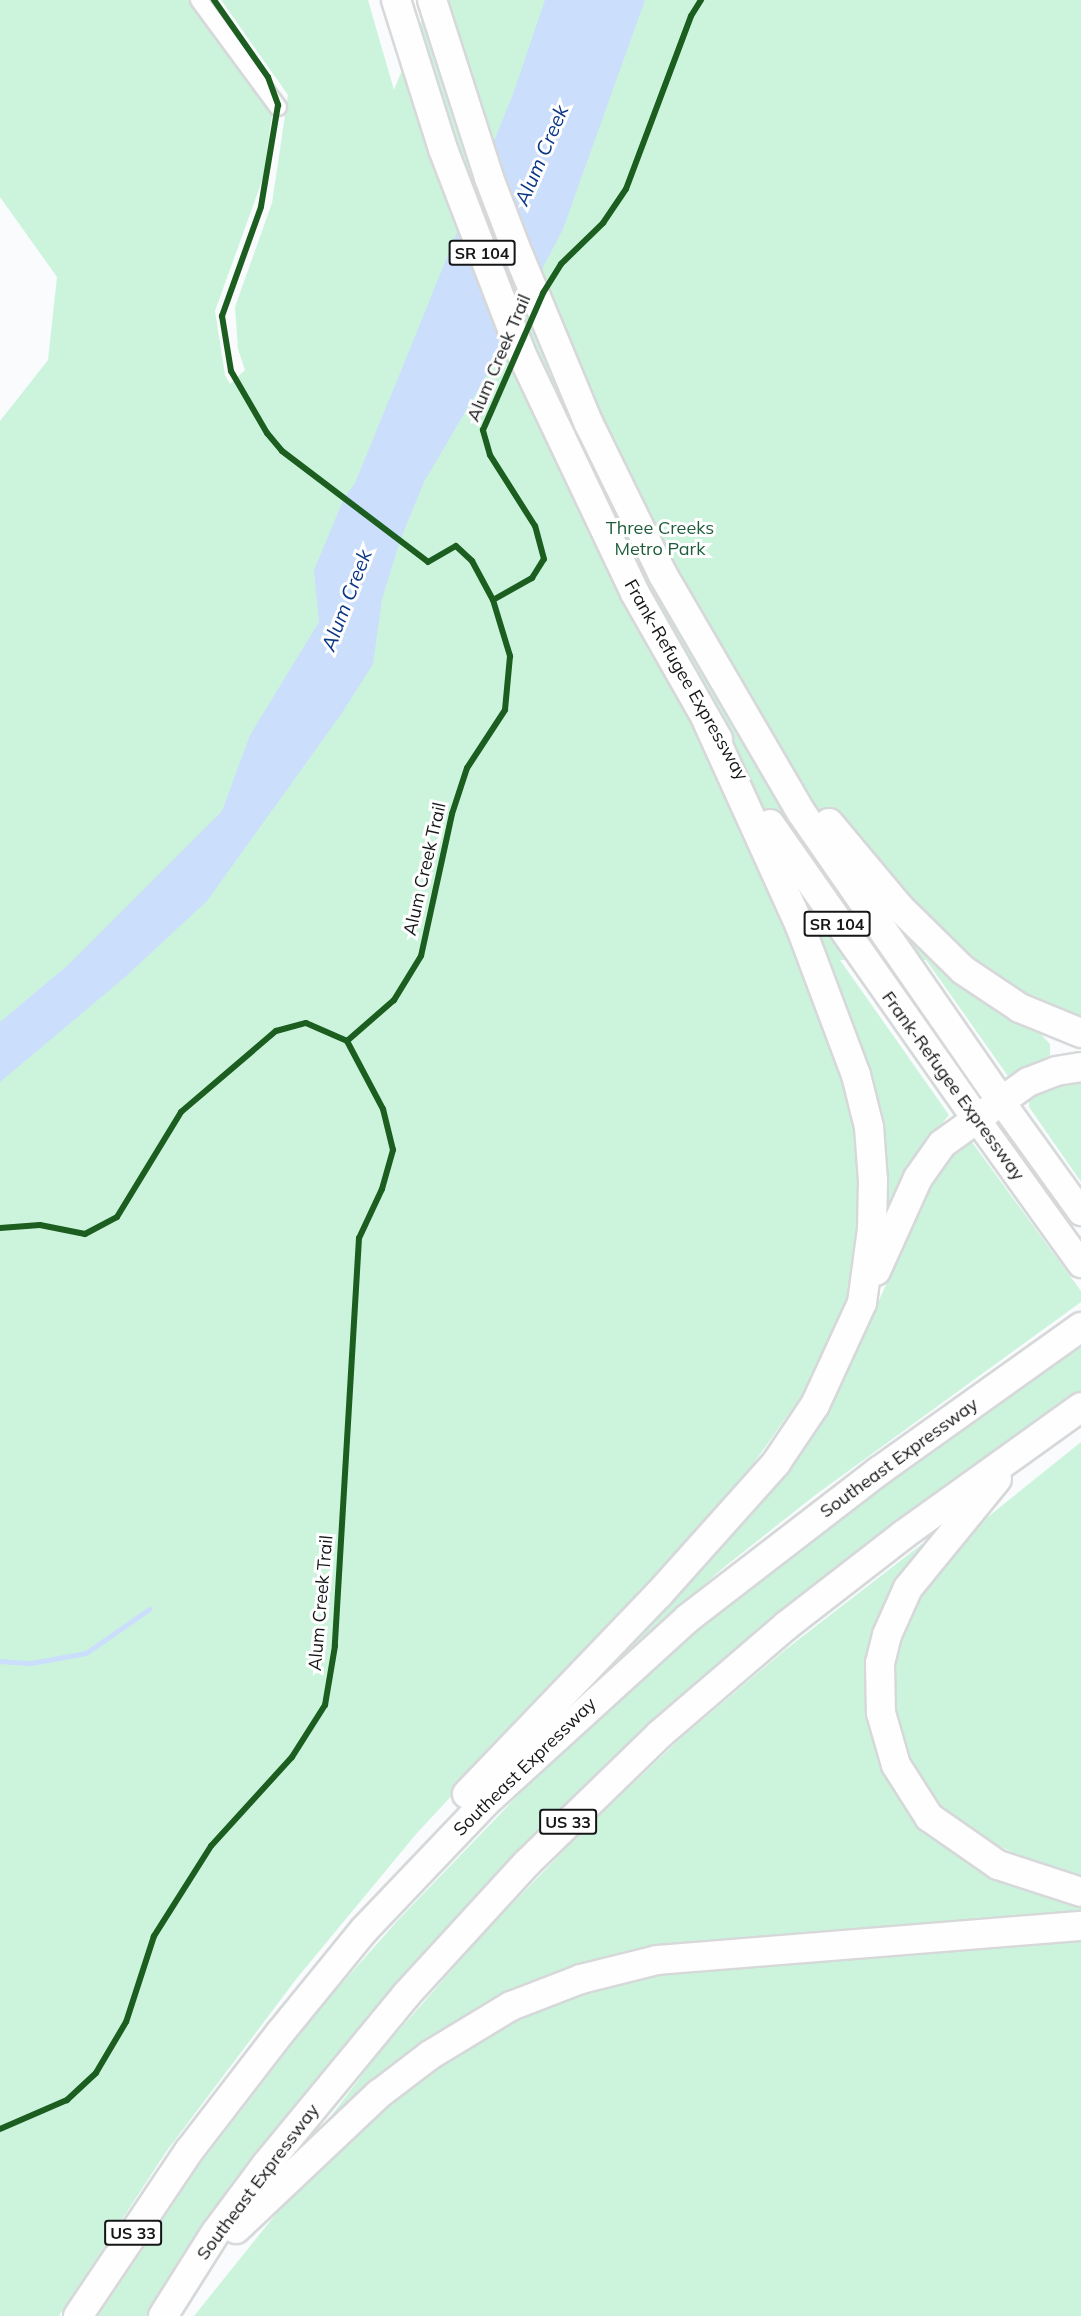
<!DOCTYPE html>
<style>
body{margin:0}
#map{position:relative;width:1081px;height:2316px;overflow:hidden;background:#f9fbfd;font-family:Mulish,sans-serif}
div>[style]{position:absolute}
.green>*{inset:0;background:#ccf4dd}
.water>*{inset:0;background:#cbdefc}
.stream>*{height:5px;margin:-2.5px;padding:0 2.5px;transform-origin:2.5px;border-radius:2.5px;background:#cbdefc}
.roads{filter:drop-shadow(2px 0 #d6d8d9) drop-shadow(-2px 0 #d6d8d9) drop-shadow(0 2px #d6d8d9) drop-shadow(0 -2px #d6d8d9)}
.minor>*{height:16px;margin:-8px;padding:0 8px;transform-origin:8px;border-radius:8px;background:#fefeff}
.primary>*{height:26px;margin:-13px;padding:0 13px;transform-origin:13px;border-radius:13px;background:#fefeff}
.motorway>*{height:28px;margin:-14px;padding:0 14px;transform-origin:14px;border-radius:14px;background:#fefeff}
.cycleway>*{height:6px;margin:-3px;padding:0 3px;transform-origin:3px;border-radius:3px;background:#1b5e20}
span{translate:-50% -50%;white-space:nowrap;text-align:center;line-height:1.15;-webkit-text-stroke:6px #fff;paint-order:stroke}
.shield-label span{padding:2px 4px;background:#fff;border:2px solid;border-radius:4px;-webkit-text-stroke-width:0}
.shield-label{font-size:16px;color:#151617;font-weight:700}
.street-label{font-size:18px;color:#151617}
.park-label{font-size:18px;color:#1e5c3c}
.water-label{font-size:20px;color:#093785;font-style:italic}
</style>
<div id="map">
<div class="green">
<i style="clip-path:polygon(0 0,188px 0,272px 115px,263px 178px,215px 311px,225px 375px,230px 384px,245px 370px,238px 349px,235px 307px,272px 203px,288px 95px,221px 0,368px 0,394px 90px,430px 0,1081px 0,1081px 1020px,1051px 1011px,978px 961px,942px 961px,1032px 1025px,1050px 1044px,1050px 1055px,1010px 1079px,926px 960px,840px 960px,949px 1115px,918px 1153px,891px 1213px,886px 1212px,886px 1146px,869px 1076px,852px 1105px,864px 1171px,858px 1260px,844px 1320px,802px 1395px,730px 1497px,417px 1833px,297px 1978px,166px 2152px,59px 2316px,0 2316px,0 421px,48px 360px,57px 277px,0 197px)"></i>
<i style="clip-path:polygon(1081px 1079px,1081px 1182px,1029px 1107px,1029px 1097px,1041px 1088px)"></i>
<i style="clip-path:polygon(972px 1142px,1081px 1291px,1081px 1302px,814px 1496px,722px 1569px,605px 1672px,601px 1668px,798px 1450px,849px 1366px,947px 1151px,958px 1143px)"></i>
<i style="clip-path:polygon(1081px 1341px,1081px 1392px,764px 1626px,600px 1771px,437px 1939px,333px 2060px,228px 2196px,149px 2316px,98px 2316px,201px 2163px,321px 2007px,399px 1919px,530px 1783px,628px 1688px,746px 1586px)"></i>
<i style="clip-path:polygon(1081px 1442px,1081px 1876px,1049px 1870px,997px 1845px,965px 1829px,938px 1805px,905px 1747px,896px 1722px,894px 1694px,898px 1643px,921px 1589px,979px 1524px)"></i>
<i style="clip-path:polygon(922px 1544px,927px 1548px,873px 1661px,916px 1814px,1081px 1900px,1081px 1913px,576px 1968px,337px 2120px,331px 2116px,379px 2053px,487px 1930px,574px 1840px,681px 1738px,785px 1650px)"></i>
<i style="clip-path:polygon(1081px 1936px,1081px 2316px,194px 2316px,292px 2194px,369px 2120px,425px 2074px,536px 2006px,659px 1971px)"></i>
</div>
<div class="water">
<i style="clip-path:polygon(545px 0,645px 0,563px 229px,491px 368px,424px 482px,401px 538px,382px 599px,373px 664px,342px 713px,207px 901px,124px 978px,0 1082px,0 1022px,68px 965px,222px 811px,250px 735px,319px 622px,314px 570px,344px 498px,355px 483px,418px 329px,513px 94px)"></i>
</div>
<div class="stream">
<i style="left:0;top:1661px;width:31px;rotate:4deg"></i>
<i style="left:31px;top:1663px;width:56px;rotate:-10.3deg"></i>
<i style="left:86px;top:1653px;width:77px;rotate:-34.9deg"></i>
</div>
<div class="roads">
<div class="minor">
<i style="left:199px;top:0;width:133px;rotate:53.6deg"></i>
</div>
<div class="primary">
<i style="left:1001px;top:1101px;width:137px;rotate:54.2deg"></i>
<i style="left:976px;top:1118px;width:180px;rotate:54.3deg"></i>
</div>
<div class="motorway">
<i style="left:396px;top:0;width:156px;rotate:72.5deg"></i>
<i style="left:443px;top:149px;width:223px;rotate:69deg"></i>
<i style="left:523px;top:357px;width:261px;rotate:64.6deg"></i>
<i style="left:635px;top:593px;width:168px;rotate:60.4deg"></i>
<i style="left:432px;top:0;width:187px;rotate:72.2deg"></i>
<i style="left:489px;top:178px;width:84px;rotate:69deg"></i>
<i style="left:519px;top:256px;width:182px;rotate:67.4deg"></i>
<i style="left:589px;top:424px;width:168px;rotate:63.9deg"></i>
<i style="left:663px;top:575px;width:274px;rotate:59.8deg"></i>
<i style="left:801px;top:812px;width:351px;rotate:55.3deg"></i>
<i style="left:829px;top:823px;width:111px;rotate:50.1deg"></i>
<i style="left:900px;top:908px;width:88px;rotate:44.5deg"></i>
<i style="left:963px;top:970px;width:69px;rotate:33.7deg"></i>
<i style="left:1020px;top:1008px;width:66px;rotate:22.3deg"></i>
<i style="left:770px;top:824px;width:359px;rotate:55deg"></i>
<i style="left:876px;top:1271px;width:102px;rotate:-65.7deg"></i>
<i style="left:918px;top:1178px;width:42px;rotate:-54.8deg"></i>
<i style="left:942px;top:1144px;width:106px;rotate:-35.8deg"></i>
<i style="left:1028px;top:1082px;width:30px;rotate:-21deg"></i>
<i style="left:1056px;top:1071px;width:25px;rotate:-9deg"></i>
<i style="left:997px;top:1479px;width:141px;rotate:129.2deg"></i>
<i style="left:908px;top:1588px;width:51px;rotate:114.1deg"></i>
<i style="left:887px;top:1635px;width:29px;rotate:104deg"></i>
<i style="left:880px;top:1663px;width:50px;rotate:88.9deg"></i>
<i style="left:881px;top:1713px;width:54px;rotate:73.9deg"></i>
<i style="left:896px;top:1765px;width:62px;rotate:57.6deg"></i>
<i style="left:929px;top:1817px;width:84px;rotate:34.8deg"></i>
<i style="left:998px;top:1865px;width:87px;rotate:18deg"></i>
<i style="left:467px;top:1794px;width:277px;rotate:-46.2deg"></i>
<i style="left:659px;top:1594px;width:176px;rotate:-48.2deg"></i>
<i style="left:776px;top:1463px;width:70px;rotate:-56.1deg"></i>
<i style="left:815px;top:1405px;width:112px;rotate:-65.3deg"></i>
<i style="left:862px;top:1303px;width:75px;rotate:-82.3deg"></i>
<i style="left:872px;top:1229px;width:48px;rotate:-88.8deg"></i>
<i style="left:873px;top:1181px;width:54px;rotate:-94.2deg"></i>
<i style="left:869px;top:1127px;width:54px;rotate:-104deg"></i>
<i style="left:856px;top:1075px;width:159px;rotate:-110.6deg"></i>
<i style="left:800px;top:926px;width:223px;rotate:-114.4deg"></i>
<i style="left:236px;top:2229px;width:197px;rotate:-43.4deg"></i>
<i style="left:379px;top:2094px;width:64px;rotate:-37.4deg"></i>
<i style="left:430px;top:2055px;width:95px;rotate:-31.2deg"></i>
<i style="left:511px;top:2006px;width:75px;rotate:-21.1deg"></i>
<i style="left:581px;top:1979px;width:78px;rotate:-14deg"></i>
<i style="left:657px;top:1960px;width:425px;rotate:-4.6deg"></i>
<i style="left:78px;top:2316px;width:199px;rotate:-56.1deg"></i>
<i style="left:189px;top:2151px;width:149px;rotate:-52.4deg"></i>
<i style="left:280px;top:2033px;width:133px;rotate:-50.8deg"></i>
<i style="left:364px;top:1930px;width:177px;rotate:-46.4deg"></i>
<i style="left:486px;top:1802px;width:273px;rotate:-42.3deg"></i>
<i style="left:688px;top:1618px;width:241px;rotate:-37.6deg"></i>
<i style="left:879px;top:1471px;width:248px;rotate:-35.5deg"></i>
<i style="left:163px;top:2316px;width:99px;rotate:-57.8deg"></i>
<i style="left:216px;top:2232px;width:84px;rotate:-53.3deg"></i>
<i style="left:266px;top:2165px;width:220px;rotate:-50.5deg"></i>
<i style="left:406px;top:1995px;width:179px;rotate:-47.5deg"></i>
<i style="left:527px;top:1863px;width:185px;rotate:-44.1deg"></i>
<i style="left:660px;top:1734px;width:167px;rotate:-40.6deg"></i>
<i style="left:787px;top:1625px;width:147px;rotate:-37.8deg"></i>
<i style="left:903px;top:1535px;width:219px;rotate:-35.7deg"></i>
</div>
</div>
<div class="cycleway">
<i style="left:214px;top:0;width:94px;rotate:55deg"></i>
<i style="left:268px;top:77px;width:30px;rotate:70deg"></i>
<i style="left:278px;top:105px;width:103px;rotate:99.5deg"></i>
<i style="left:261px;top:207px;width:116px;rotate:109.7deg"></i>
<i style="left:222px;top:316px;width:56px;rotate:80.7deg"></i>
<i style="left:231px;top:371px;width:72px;rotate:59.9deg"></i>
<i style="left:267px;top:433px;width:23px;rotate:50deg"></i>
<i style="left:282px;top:451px;width:183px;rotate:37.2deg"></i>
<i style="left:428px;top:562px;width:32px;rotate:-30deg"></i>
<i style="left:456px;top:546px;width:22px;rotate:43deg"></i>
<i style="left:472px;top:561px;width:44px;rotate:61.7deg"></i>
<i style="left:493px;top:600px;width:59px;rotate:73.1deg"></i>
<i style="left:510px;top:656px;width:54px;rotate:95.3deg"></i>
<i style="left:505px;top:710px;width:69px;rotate:123.2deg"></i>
<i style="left:467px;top:768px;width:48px;rotate:108.1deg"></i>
<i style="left:452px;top:814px;width:145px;rotate:102.3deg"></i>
<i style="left:421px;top:956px;width:52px;rotate:121.5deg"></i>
<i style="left:394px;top:1000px;width:62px;rotate:138.9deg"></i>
<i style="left:493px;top:600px;width:45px;rotate:-29.4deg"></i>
<i style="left:532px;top:578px;width:22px;rotate:-58deg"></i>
<i style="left:544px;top:559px;width:34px;rotate:-105deg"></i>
<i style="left:535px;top:526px;width:84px;rotate:-122.4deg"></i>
<i style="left:490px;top:455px;width:26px;rotate:-106deg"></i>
<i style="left:483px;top:430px;width:150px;rotate:-66.3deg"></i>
<i style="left:543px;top:293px;width:34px;rotate:-58deg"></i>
<i style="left:561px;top:264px;width:59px;rotate:-44.3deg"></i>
<i style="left:603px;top:223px;width:41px;rotate:-55.9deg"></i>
<i style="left:626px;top:189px;width:185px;rotate:-69.4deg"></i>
<i style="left:691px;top:16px;width:19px;rotate:-58deg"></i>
<i style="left:0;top:1228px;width:40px;rotate:-4.3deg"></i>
<i style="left:40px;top:1225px;width:46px;rotate:11.3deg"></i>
<i style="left:85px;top:1234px;width:36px;rotate:-28deg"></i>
<i style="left:117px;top:1217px;width:123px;rotate:-58.6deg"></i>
<i style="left:181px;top:1112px;width:125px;rotate:-40.5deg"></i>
<i style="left:276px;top:1031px;width:31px;rotate:-15deg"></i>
<i style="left:306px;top:1023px;width:45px;rotate:23.7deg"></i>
<i style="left:347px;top:1041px;width:77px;rotate:62.1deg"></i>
<i style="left:383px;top:1109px;width:42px;rotate:76.3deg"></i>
<i style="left:393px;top:1150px;width:41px;rotate:105.8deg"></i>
<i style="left:382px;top:1189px;width:54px;rotate:115.1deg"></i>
<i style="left:359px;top:1238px;width:409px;rotate:93.4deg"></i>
<i style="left:335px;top:1646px;width:60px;rotate:99.6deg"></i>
<i style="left:325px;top:1705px;width:62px;rotate:122.4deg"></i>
<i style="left:292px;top:1757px;width:120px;rotate:132.3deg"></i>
<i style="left:211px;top:1846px;width:107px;rotate:122.3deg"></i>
<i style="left:154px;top:1936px;width:90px;rotate:108deg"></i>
<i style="left:126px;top:2022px;width:59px;rotate:120.5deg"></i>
<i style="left:96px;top:2073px;width:40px;rotate:137deg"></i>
<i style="left:67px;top:2100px;width:73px;rotate:156.6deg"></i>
</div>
<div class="shield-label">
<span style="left:482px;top:253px">SR 104</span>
<span style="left:837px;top:924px">SR 104</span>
<span style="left:568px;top:1822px">US 33</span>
<span style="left:133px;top:2233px">US 33</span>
</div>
<div class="street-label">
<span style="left:499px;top:358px;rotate:-67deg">Alum Creek Trail</span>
<span style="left:686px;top:680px;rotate:60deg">Frank-Refugee Expressway</span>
<span style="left:425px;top:869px;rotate:-77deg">Alum Creek Trail</span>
<span style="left:953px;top:1086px;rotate:54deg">Frank-Refugee Expressway</span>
<span style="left:899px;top:1458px;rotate:-36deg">Southeast Expressway</span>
<span style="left:321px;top:1603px;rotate:-85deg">Alum Creek Trail</span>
<span style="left:525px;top:1767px;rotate:-44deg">Southeast Expressway</span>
<span style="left:258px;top:2182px;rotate:-53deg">Southeast Expressway</span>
</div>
<div class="park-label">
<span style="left:660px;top:539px">Three Creeks<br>Metro Park</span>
</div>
<div class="water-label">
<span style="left:541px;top:155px;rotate:-67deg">Alum Creek</span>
<span style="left:346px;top:600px;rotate:-69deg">Alum Creek</span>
</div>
</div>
